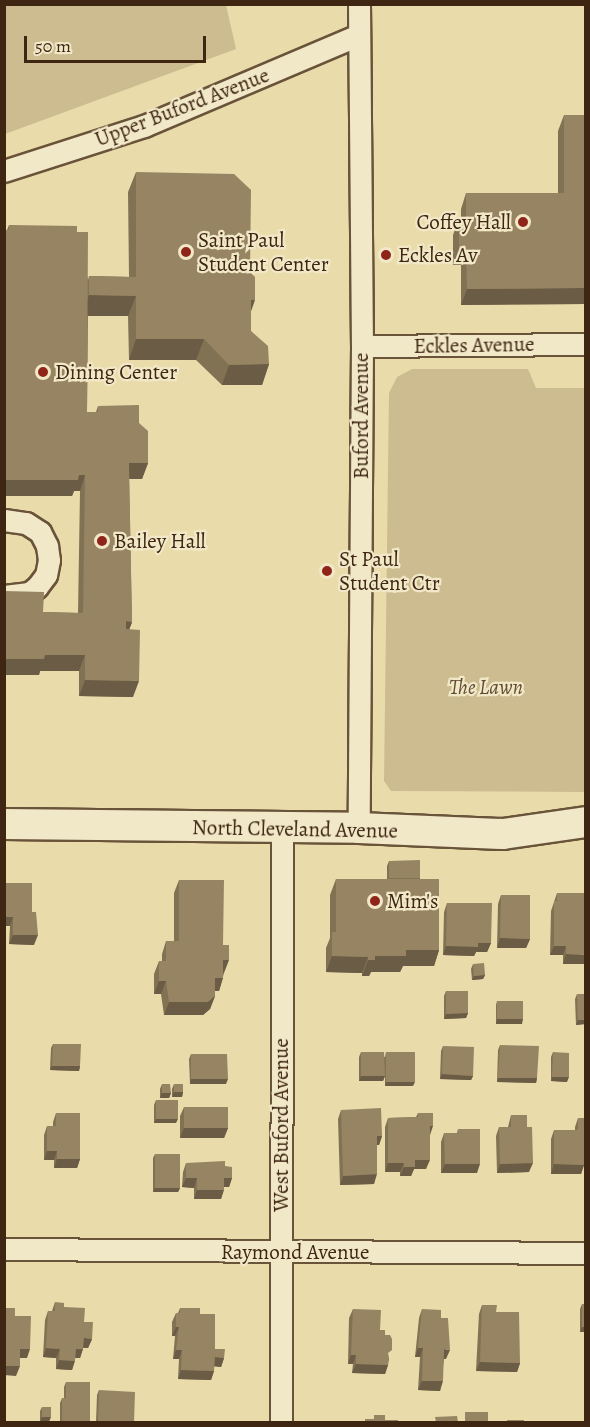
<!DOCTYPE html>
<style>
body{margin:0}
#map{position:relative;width:590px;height:1427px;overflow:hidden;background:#e9dbaa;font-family:Alegreya,serif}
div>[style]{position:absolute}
.green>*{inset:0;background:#ccbc90}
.roads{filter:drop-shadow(2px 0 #695339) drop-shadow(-2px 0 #695339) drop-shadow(0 2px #695339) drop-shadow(0 -2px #695339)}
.minor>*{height:21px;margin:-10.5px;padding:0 10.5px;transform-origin:10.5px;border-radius:10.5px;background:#f1e8c8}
.secondary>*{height:30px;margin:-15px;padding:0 15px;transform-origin:15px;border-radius:15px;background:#f1e8c8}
.wall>*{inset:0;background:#827254}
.shaded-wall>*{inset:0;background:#6a5c45}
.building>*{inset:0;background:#978462}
.dots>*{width:16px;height:16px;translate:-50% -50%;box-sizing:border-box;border:3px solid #f1e8c8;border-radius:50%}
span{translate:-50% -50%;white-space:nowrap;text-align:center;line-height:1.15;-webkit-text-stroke:4.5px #f1e8c8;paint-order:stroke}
.street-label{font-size:21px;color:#3e2613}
.poi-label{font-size:21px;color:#3e2613}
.right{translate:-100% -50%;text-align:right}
.left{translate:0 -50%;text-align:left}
.park-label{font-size:21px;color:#624c32;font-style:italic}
.frame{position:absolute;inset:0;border:6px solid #3e2613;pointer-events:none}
.scale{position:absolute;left:24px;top:36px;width:182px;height:27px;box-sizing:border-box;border:3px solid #3e2613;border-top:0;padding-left:8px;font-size:18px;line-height:21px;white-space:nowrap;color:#3e2613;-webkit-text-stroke:4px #f1e8c8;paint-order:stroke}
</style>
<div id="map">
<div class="green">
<i style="clip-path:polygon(5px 4px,226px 5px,236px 49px,5px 134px)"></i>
<i style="clip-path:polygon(412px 369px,528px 369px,536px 388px,585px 388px,585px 792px,391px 791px,384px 781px,389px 393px,397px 377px)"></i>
</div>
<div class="roads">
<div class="minor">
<i style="left:359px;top:4px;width:342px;rotate:89.5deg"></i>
<i style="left:362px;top:346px;width:482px;rotate:90.4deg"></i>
<i style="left:4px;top:171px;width:147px;rotate:-17.8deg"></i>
<i style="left:144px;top:126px;width:233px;rotate:-23deg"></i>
<i style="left:362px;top:346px;width:224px;rotate:-0.5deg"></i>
<i style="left:4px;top:520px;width:22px;rotate:8deg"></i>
<i style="left:26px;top:523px;width:17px;rotate:33deg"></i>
<i style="left:40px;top:532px;width:16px;rotate:63deg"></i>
<i style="left:47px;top:546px;width:14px;rotate:82deg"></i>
<i style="left:49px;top:560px;width:15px;rotate:101deg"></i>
<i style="left:46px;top:575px;width:15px;rotate:127deg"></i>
<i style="left:37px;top:587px;width:10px;rotate:143deg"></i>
<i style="left:29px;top:593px;width:25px;rotate:173deg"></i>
<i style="left:4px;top:1249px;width:582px;rotate:0.39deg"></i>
<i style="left:281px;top:1422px;width:594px;rotate:-89.9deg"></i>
</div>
<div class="secondary">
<i style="left:4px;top:824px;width:355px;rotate:0.6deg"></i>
<i style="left:359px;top:828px;width:144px;rotate:2.4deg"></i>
<i style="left:503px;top:834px;width:84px;rotate:-8.2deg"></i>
</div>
</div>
<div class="wall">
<i style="clip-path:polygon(564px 115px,585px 115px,585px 304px,461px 305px,461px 265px,453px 265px,453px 235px,459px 219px,461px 219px,461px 209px,466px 193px,558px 193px,558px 131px)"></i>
<i style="clip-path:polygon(136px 172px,251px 311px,251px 331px,269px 364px,262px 385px,222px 385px,196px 360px,129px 360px,128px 316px,88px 316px,87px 412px,96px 412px,98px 406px,139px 423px,148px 463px,142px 479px,129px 479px,132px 622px,129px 630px,133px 697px,79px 696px,79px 671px,40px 671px,39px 675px,4px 675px,4px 591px,43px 612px,78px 613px,80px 491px,74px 491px,72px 496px,7px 230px,9px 225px,77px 232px,88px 280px,89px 276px,129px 277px,128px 192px)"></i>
<i style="clip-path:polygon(389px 861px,420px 878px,420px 879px,439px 950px,434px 966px,403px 966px,400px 972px,371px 972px,369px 976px,362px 976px,362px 973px,326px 972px,326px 948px,330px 938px,330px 895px,336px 879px,387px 879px,387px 866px)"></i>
<i style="clip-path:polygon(179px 880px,223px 945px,224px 973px,219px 991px,215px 991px,215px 996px,210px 1009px,203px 1015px,164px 1015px,161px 994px,154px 994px,154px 974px,159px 961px,162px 961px,162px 954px,166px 941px,174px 941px,174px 893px)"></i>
<i style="clip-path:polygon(4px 883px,32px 912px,34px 945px,9px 944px,10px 926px,4px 926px)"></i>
<i style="clip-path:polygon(557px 893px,585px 964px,563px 964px,563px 955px,550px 955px,551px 911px)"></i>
<i style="clip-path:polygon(501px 895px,530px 939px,526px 948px,497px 948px,498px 904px)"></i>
<i style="clip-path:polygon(447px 903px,491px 943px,487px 952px,476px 952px,474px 956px,443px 955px,444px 912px)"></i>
<i style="clip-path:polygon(473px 964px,485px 975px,483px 979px,472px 980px,471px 969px)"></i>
<i style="clip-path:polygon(446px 991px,468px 1013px,466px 1018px,444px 1019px,444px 996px)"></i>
<i style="clip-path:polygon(577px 994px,585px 994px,585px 1024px,576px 1025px,575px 999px)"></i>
<i style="clip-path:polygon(497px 1001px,522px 1024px,496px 1024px,496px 1005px)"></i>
<i style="clip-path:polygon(53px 1044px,80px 1066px,79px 1071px,50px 1070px,51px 1048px)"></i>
<i style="clip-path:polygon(500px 1045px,537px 1078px,536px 1083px,497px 1082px,498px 1050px)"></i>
<i style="clip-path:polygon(443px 1046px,473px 1076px,471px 1080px,440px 1079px,441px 1051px)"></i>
<i style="clip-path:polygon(361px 1052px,385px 1057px,386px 1052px,413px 1086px,385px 1086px,385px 1076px,383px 1081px,359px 1081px,359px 1057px)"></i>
<i style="clip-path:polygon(553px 1052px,567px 1082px,551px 1081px,551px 1057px)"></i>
<i style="clip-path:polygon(191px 1054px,226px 1084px,190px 1084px,189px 1059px)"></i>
<i style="clip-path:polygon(162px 1084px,171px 1093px,169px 1098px,160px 1098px,160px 1089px)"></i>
<i style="clip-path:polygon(174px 1084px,183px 1092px,182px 1097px,172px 1097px,172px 1089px)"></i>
<i style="clip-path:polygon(156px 1100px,176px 1123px,154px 1123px,154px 1105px)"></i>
<i style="clip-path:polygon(184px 1107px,228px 1128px,224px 1138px,180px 1138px,180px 1116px)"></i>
<i style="clip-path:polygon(341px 1110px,382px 1136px,379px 1145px,377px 1145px,374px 1184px,340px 1185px,338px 1119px)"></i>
<i style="clip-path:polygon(56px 1113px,80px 1159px,77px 1168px,54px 1168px,54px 1160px,44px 1160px,44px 1135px,47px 1126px,53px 1126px,53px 1122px)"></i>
<i style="clip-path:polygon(418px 1113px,430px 1135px,426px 1169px,414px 1169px,411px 1176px,400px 1176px,400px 1172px,385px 1172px,385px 1127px,388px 1118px,416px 1117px)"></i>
<i style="clip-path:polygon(511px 1115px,527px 1127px,529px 1172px,497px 1173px,496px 1136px,499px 1127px,508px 1127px)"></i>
<i style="clip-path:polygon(578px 1118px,585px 1157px,584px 1165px,581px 1174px,551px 1174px,551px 1139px,554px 1130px,575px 1130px,575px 1127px)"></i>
<i style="clip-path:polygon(458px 1129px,477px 1173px,441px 1173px,441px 1142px,444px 1133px,457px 1133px)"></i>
<i style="clip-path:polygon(155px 1154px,180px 1188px,178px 1192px,153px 1192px,153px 1158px)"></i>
<i style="clip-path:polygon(186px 1163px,225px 1166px,232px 1178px,229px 1187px,224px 1187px,221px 1199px,194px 1199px,194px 1188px,182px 1187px,183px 1172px)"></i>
<i style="clip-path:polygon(55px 1302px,64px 1307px,84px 1322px,92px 1339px,88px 1348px,83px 1348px,80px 1358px,75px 1358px,72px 1370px,56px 1369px,56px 1358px,43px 1357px,45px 1320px,48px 1311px,52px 1311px)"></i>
<i style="clip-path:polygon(582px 1304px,585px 1332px,580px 1332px,580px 1309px)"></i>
<i style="clip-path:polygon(482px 1305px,520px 1363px,517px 1372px,476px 1371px,479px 1314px)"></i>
<i style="clip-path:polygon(180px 1308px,200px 1314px,215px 1349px,224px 1358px,221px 1367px,214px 1366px,214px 1371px,211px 1380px,178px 1379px,179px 1359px,173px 1359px,175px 1336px,172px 1336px,172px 1322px,176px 1313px,178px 1313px)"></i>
<i style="clip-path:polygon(353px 1309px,380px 1330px,385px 1335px,389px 1359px,388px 1365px,385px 1374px,352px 1373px,353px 1364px,348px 1364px,349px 1318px)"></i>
<i style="clip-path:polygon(422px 1309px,441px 1318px,446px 1359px,444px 1359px,440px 1391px,418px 1390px,420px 1357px,415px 1357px,419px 1318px)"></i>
<i style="clip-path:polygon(66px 1382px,90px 1422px,60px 1422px,60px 1403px,62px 1398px,64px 1398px,64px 1387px)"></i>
<i style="clip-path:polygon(99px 1390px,134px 1422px,96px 1422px,97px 1395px)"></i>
<i style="clip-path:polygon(42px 1407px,49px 1422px,40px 1422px,40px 1411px)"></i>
</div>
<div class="shaded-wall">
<i style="clip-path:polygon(459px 249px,466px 249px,461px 265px,453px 265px)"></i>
<i style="clip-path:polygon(585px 288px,585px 304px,461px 305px,467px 289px)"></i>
<i style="clip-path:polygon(89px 295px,136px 296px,128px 316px,82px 316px)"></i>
<i style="clip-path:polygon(251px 300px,255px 300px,248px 320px)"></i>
<i style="clip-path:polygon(136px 339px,204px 339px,196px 360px,129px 360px)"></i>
<i style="clip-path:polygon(269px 364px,262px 385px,222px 385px,229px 365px)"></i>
<i style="clip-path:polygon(129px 463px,148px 463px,142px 479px,123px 479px)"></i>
<i style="clip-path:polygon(85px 475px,80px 491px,74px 491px,72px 496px,4px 496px,4px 480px)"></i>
<i style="clip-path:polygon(126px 621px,132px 622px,126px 638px)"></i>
<i style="clip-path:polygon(45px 655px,85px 655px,79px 671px,40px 671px,39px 675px,4px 675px,4px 659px)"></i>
<i style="clip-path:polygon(85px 680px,139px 681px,133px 697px,79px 696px)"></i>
<i style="clip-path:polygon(4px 917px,13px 917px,10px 926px,4px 926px)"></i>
<i style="clip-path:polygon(13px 935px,38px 935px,34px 945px,9px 944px)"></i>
<i style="clip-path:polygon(500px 938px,530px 939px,526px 948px,497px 948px)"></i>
<i style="clip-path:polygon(478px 943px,491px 943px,487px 952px,476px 952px,474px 956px,443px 955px,446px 946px)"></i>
<i style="clip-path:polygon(554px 946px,566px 946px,563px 955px,550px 955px)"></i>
<i style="clip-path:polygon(406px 950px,439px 950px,434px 966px,403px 966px,400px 972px,371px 972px,369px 976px,362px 976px,368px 960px,375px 956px)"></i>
<i style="clip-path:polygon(566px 954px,585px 955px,585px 964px,563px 964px)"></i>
<i style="clip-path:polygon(332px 956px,368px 957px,362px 973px,326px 972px)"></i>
<i style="clip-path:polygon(223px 960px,229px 960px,224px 973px,219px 973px)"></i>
<i style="clip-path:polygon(485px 975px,483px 979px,472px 980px,474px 976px)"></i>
<i style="clip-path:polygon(215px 978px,223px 978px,219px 991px,210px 991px)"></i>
<i style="clip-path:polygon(159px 981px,166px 981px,161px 994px,154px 994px)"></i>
<i style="clip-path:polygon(215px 996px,210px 1009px,203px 1015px,164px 1015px,169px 1002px)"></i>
<i style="clip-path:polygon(468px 1013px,466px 1018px,444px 1019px,446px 1014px)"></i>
<i style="clip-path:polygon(497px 1019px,523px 1019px,522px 1024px,496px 1024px)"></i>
<i style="clip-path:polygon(578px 1020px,585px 1020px,585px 1024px,576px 1025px)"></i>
<i style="clip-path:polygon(52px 1066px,80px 1066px,79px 1071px,50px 1070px)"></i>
<i style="clip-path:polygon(442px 1074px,473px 1076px,471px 1080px,440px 1079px)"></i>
<i style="clip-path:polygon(361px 1076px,385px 1076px,383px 1081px,359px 1081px)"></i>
<i style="clip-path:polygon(552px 1077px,569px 1077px,567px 1082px,551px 1081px)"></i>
<i style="clip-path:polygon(498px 1078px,537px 1078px,536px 1083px,497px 1082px)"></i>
<i style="clip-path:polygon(191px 1079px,228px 1079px,226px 1084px,190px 1084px)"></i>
<i style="clip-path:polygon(386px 1082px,415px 1082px,413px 1086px,385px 1086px)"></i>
<i style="clip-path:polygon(174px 1092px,183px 1092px,182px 1097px,172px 1097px)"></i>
<i style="clip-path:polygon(162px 1093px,171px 1093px,169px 1098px,160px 1098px)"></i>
<i style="clip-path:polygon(156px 1119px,178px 1119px,176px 1123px,154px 1123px)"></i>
<i style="clip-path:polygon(430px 1126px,433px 1126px,430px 1135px)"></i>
<i style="clip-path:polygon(184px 1128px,228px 1128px,224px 1138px,180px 1138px)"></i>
<i style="clip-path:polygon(377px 1136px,382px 1136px,379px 1145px,373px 1145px)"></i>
<i style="clip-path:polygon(47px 1151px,57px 1151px,54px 1160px,44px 1160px)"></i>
<i style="clip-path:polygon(57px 1159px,80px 1159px,77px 1168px,54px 1168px)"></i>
<i style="clip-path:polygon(415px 1160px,430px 1160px,426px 1169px,414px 1169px,411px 1176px,400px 1176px,404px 1167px)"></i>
<i style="clip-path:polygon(388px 1163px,404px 1163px,400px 1172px,385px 1172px)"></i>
<i style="clip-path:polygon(533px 1163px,529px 1172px,497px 1173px,500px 1164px)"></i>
<i style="clip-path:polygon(445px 1164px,480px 1164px,477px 1173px,441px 1173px)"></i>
<i style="clip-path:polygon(554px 1164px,584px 1165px,581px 1174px,551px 1174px)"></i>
<i style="clip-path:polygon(377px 1174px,374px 1184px,340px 1185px,343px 1176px)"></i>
<i style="clip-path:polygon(186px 1178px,197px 1178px,194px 1188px,182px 1187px)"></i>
<i style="clip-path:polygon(224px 1178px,232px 1178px,229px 1187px,221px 1187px)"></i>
<i style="clip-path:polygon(155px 1188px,180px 1188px,178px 1192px,153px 1192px)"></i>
<i style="clip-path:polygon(197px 1190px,224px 1190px,221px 1199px,194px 1199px)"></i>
<i style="clip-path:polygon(176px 1327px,179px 1327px,175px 1336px,172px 1336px)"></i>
<i style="clip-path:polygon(582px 1327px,585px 1327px,585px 1332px,580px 1332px)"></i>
<i style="clip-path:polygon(84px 1338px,92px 1339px,88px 1348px,80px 1348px)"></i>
<i style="clip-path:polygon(46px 1348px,60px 1349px,56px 1358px,43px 1357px)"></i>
<i style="clip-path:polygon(418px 1348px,423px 1348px,420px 1357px,415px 1357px)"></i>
<i style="clip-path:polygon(20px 1349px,30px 1349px,27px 1358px,17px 1358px)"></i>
<i style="clip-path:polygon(76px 1349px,83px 1349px,80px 1358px,72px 1358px)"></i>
<i style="clip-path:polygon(444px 1349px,450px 1350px,446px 1359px,441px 1358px)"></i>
<i style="clip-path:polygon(176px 1350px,182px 1350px,179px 1359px,173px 1359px)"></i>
<i style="clip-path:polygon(351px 1355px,356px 1355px,353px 1364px,348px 1364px)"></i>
<i style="clip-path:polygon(215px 1357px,224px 1358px,221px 1367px,211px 1366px)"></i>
<i style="clip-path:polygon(59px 1360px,75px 1361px,72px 1370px,56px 1369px)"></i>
<i style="clip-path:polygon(480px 1362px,520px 1363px,517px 1372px,476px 1371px)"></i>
<i style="clip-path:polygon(356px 1364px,388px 1365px,385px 1374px,352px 1373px)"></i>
<i style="clip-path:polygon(4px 1366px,20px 1366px,16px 1376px,4px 1375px)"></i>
<i style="clip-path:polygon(181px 1370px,214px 1371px,211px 1380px,178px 1379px)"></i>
<i style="clip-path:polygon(422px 1381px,443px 1381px,440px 1391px,418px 1390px)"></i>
<i style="clip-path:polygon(42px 1417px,51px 1417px,49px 1422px,40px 1422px)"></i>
</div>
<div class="building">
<i style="clip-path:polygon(564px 115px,585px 115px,585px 288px,467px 289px,466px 249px,459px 249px,459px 219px,466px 219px,466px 193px,564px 193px)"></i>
<i style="clip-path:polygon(136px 172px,234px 174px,251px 190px,250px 272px,255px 277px,255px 300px,251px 300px,251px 331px,268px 346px,269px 364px,229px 365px,204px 339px,136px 339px,136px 296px,89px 295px,89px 276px,136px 277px)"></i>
<i style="clip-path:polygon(9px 225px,77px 226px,77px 232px,88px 232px,87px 412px,98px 412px,98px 406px,139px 405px,139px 423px,148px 431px,148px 463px,129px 463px,132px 622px,126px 621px,126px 629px,140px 630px,139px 681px,85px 680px,85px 655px,45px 655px,44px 659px,4px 659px,4px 591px,44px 592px,43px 612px,83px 613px,85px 475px,79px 475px,78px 480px,4px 480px,4px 230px,9px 230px)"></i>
<i style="clip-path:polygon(420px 860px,420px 878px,389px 878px,389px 861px)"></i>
<i style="clip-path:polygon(336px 879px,439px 879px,439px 950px,406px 950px,406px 956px,375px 956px,375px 960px,368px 960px,368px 957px,332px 956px,332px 932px,336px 932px)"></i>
<i style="clip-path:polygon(179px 880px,224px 880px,223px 945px,229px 945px,229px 960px,223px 960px,223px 978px,215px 978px,215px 996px,208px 1002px,169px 1002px,166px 981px,159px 981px,159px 961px,166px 961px,166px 941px,179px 941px)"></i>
<i style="clip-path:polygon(4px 883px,32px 883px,32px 912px,36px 912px,38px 935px,13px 935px,13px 917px,4px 917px)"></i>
<i style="clip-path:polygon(557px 893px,585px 893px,585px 955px,566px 954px,566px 946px,554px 946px,554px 901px,557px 901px)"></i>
<i style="clip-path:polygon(501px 895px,530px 895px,530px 939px,500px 938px)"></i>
<i style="clip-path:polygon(447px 903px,492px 903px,491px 943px,478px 943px,478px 947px,446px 946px)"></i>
<i style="clip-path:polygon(484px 963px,485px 975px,474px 976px,473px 964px)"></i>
<i style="clip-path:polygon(446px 991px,468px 991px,468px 1013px,446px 1014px)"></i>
<i style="clip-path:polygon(577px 994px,585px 994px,585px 1020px,578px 1020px)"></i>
<i style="clip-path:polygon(497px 1001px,523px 1001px,523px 1019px,497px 1019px)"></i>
<i style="clip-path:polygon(53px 1044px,81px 1044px,80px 1066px,52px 1066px)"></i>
<i style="clip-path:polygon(500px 1045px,539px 1046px,537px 1078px,498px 1078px)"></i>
<i style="clip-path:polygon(443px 1046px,474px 1047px,473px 1076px,442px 1074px)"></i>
<i style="clip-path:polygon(361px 1052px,384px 1052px,385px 1076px,361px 1076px)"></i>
<i style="clip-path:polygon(386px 1052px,415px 1052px,415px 1082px,386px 1082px)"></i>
<i style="clip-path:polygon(553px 1052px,569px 1053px,569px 1077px,552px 1077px)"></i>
<i style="clip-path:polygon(191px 1054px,227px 1054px,228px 1079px,191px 1079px)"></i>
<i style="clip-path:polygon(162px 1084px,170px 1084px,171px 1093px,162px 1093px)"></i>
<i style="clip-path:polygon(174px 1084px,183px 1084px,183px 1092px,174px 1092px)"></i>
<i style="clip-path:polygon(156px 1100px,178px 1100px,178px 1119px,156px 1119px)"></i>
<i style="clip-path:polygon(184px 1107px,228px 1107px,228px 1128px,184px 1128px)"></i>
<i style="clip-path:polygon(381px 1108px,382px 1136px,377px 1136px,377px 1174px,343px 1176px,341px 1110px)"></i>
<i style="clip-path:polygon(56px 1113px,80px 1113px,80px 1159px,57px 1159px,57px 1151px,47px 1151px,47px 1126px,56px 1126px)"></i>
<i style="clip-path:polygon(418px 1113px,433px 1113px,433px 1126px,430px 1126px,430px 1160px,415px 1160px,415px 1167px,404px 1167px,404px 1163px,388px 1163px,388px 1118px,418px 1117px)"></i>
<i style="clip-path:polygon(511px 1115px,527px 1115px,527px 1127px,532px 1127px,533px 1163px,500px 1164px,499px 1127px,511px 1127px)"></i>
<i style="clip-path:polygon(578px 1118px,585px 1118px,584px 1165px,554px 1164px,554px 1130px,578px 1130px)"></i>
<i style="clip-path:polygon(458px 1129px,480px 1129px,480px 1164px,445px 1164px,444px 1133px,458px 1133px)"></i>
<i style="clip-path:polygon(155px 1154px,180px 1154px,180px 1188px,155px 1188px)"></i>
<i style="clip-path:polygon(225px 1161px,225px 1166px,232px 1167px,232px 1178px,224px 1178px,224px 1190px,197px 1190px,197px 1178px,186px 1178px,186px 1163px)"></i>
<i style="clip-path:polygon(55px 1302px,64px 1303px,64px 1307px,85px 1308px,84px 1322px,93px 1322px,92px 1339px,84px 1338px,83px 1349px,76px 1349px,75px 1361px,59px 1360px,60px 1349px,46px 1348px,48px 1311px,55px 1311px)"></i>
<i style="clip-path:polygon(582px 1304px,585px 1304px,585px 1327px,582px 1327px)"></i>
<i style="clip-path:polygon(482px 1305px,497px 1305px,496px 1312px,519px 1312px,520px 1363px,480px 1362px)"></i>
<i style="clip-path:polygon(4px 1308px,15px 1308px,15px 1316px,31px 1316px,30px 1349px,20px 1349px,20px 1366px,4px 1366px)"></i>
<i style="clip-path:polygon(180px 1308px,200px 1308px,200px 1314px,215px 1314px,215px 1349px,225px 1349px,224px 1358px,215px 1357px,214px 1371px,181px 1370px,182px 1350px,176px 1350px,179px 1327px,176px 1327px,176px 1313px,180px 1313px)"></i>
<i style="clip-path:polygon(353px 1309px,381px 1310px,380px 1330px,385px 1330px,385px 1335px,390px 1335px,392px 1339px,392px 1350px,388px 1353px,388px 1365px,356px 1364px,356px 1355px,351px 1355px)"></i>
<i style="clip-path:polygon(422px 1309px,441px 1310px,441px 1318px,448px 1318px,450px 1350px,444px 1349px,443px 1381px,422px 1381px,423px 1348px,418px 1348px)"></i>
<i style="clip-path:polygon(66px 1382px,90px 1382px,90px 1422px,62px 1422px,62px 1398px,66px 1398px)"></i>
<i style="clip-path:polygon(99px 1390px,135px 1392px,134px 1422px,98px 1422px)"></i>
<i style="clip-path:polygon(42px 1407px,51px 1407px,51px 1417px,42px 1417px)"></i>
<i style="clip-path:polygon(465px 1412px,488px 1412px,488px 1422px,465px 1422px)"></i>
<i style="clip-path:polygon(374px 1415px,385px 1415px,385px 1420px,398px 1420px,398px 1422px,365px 1422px,365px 1419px,374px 1419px)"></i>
<i style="clip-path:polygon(457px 1416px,458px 1422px,436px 1422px,435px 1417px)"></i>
<i style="clip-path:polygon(507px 1420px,524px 1420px,524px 1422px,507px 1422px)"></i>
</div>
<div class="dots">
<i style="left:523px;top:222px;background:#8f2418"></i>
<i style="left:186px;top:252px;background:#8f2418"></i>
<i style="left:386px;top:255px;background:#8f2418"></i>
<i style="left:43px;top:372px;background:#8f2418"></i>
<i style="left:102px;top:541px;background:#8f2418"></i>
<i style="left:327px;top:571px;background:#8f2418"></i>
<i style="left:375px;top:901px;background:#8f2418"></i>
</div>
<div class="street-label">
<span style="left:182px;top:107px;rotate:-21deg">Upper Buford Avenue</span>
<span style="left:474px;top:345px;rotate:-1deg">Eckles Avenue</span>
<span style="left:361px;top:416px;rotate:-90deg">Buford Avenue</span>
<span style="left:295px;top:829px;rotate:1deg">North Cleveland Avenue</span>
<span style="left:281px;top:1125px;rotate:-90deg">West Buford Avenue</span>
<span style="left:295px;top:1252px">Raymond Avenue</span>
</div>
<div class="poi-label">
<span class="right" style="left:511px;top:222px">Coffey Hall</span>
<span class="left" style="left:198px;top:252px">Saint Paul<br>Student Center</span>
<span class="left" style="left:398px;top:255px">Eckles Av</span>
<span class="left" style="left:55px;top:372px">Dining Center</span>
<span class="left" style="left:114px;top:541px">Bailey Hall</span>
<span class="left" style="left:339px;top:571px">St Paul<br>Student Ctr</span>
<span class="left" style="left:387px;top:901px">Mim's</span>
</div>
<div class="park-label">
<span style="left:486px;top:687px">The Lawn</span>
</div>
<div class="frame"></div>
<div class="scale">50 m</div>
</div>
